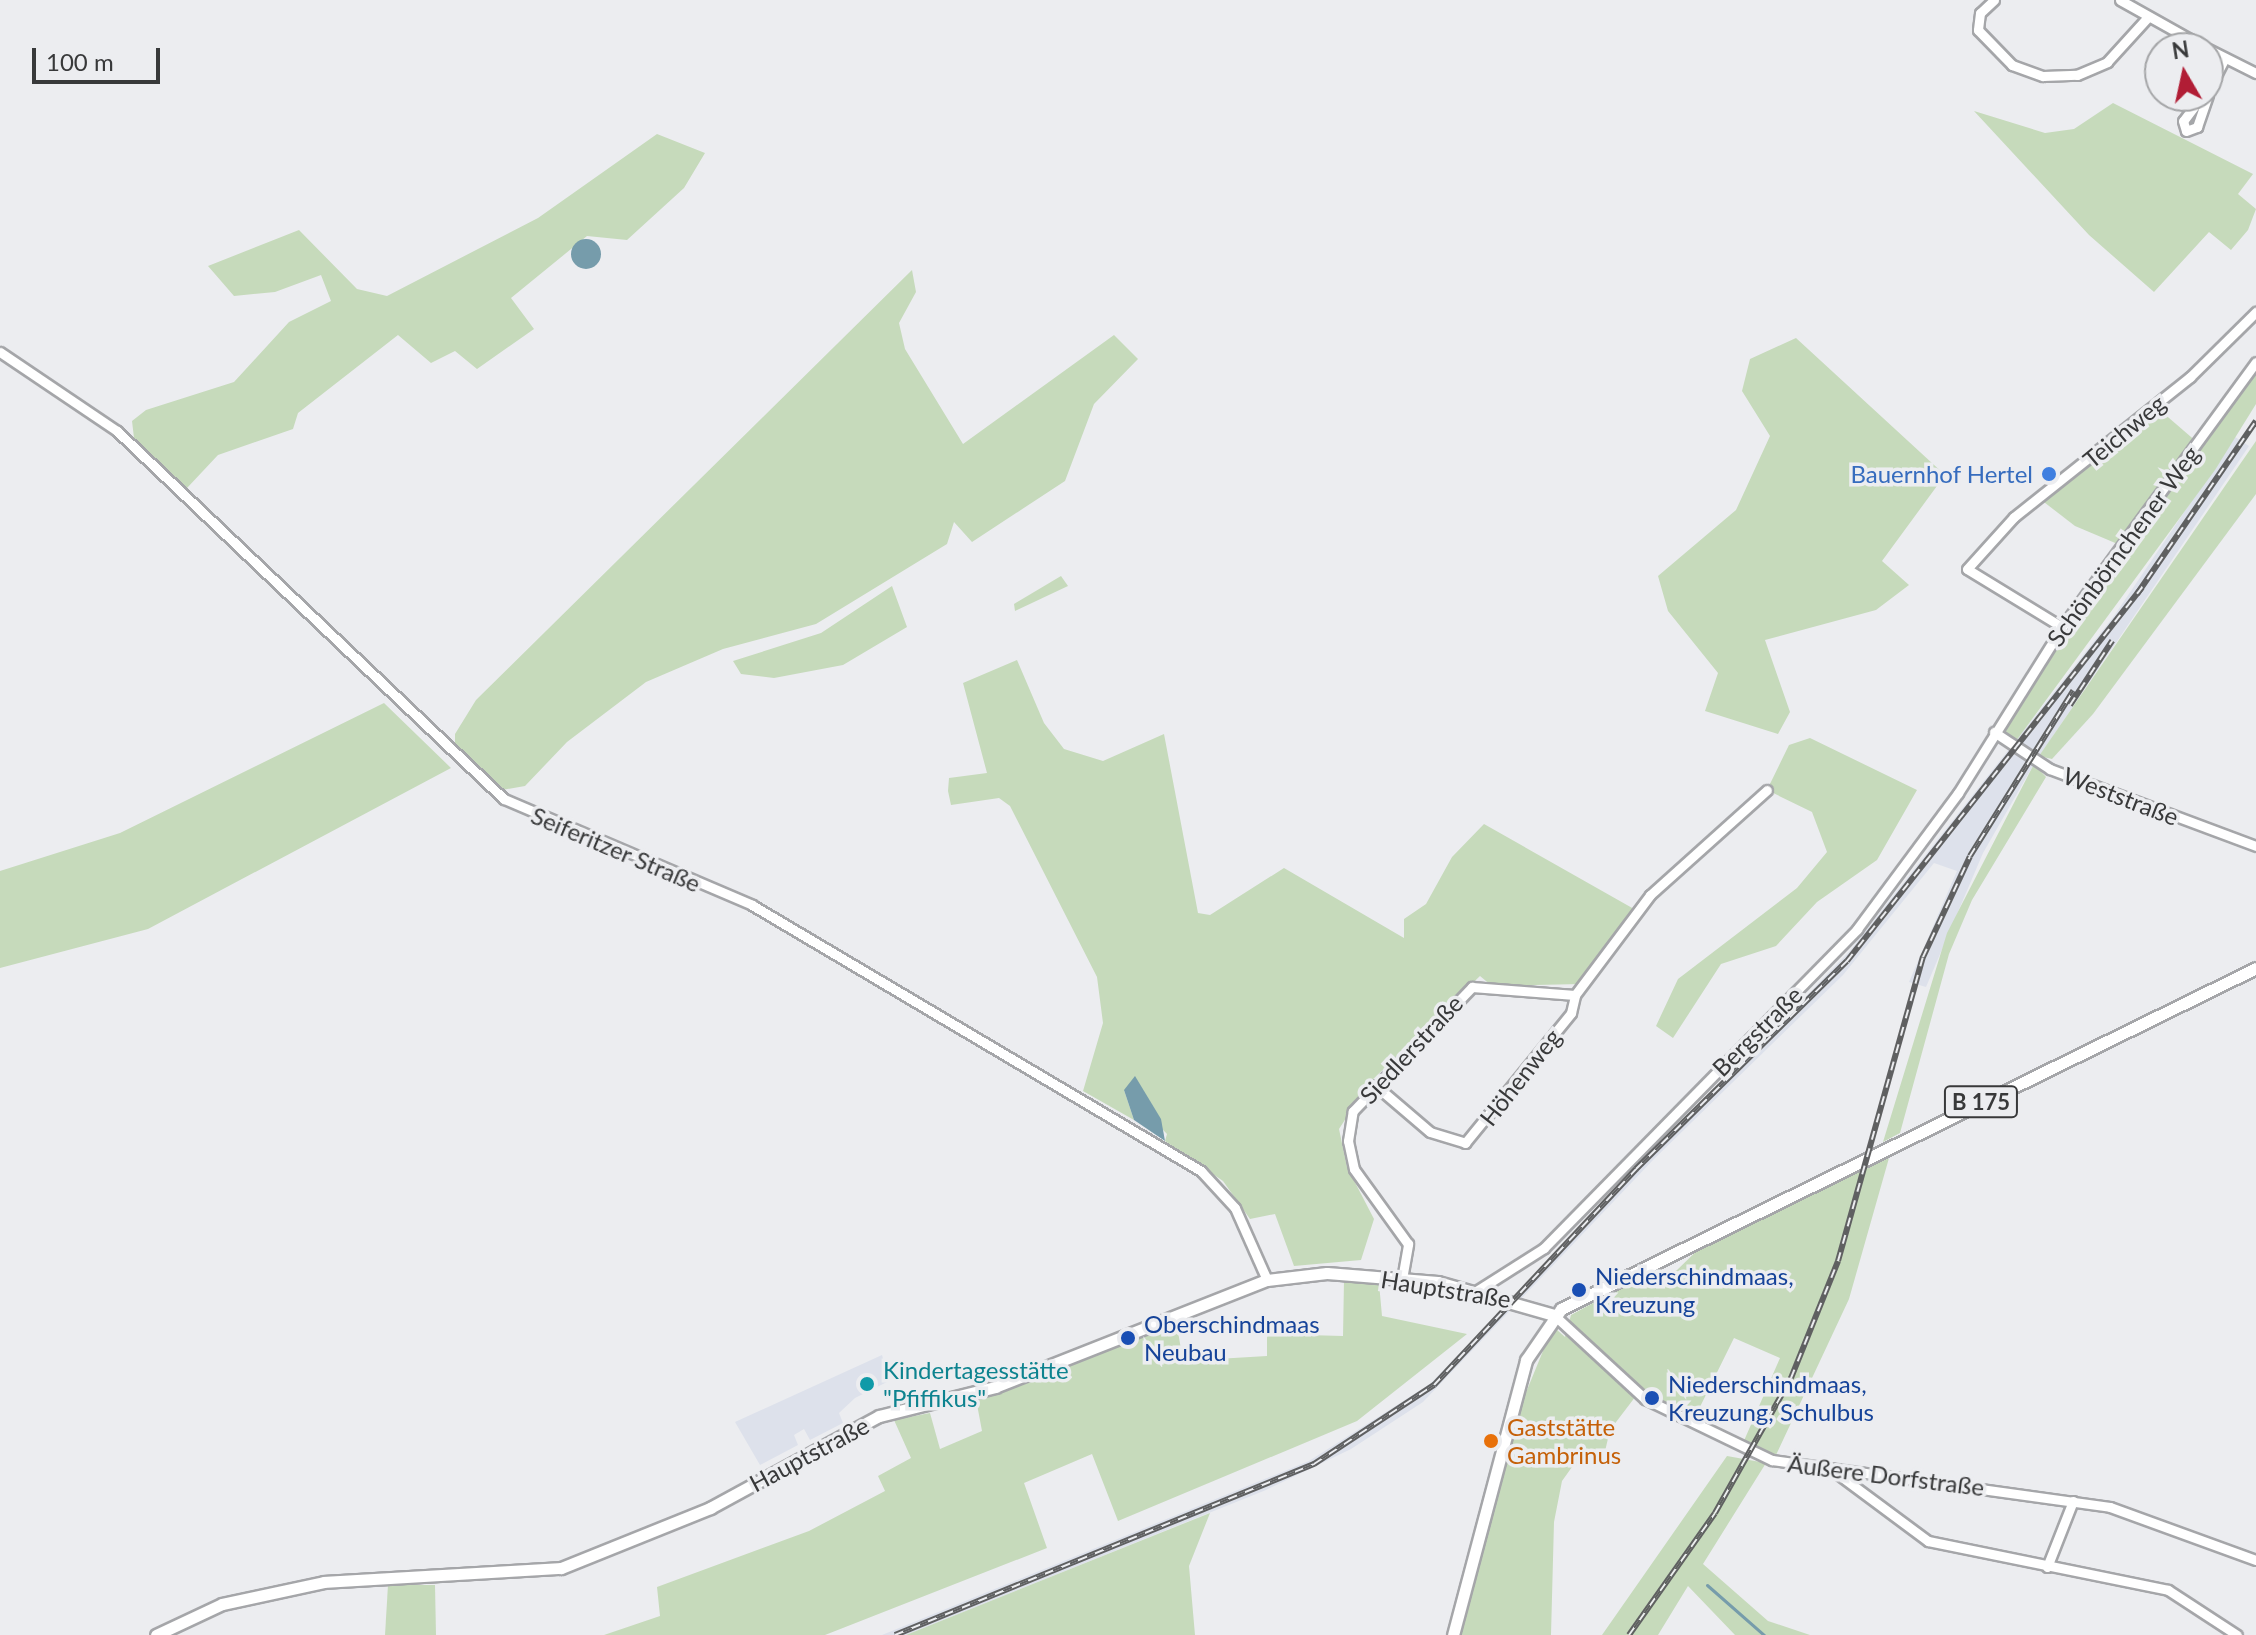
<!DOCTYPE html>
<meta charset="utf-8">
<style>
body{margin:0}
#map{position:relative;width:2256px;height:1635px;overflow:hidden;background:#ecedf0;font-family:Lato,sans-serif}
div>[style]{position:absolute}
.built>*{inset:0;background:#dde1eb}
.green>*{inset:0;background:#c6dabb}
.water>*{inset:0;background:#769cab}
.round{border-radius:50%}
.stream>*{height:3px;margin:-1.5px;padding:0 1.5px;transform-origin:1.5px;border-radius:1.5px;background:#769cab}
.roads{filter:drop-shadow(2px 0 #a5a6a9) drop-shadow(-2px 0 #a5a6a9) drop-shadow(0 2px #a5a6a9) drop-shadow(0 -2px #a5a6a9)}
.minor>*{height:9px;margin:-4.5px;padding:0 4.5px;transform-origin:4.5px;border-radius:4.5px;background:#fff}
.major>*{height:11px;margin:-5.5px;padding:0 5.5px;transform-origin:5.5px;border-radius:5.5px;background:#fff}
.rail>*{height:6px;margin-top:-3px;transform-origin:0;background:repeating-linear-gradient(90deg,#ecedf0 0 9px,#5f6061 0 18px);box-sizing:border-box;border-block:2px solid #5f6061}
.dots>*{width:22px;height:22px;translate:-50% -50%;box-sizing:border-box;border:4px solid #ecedf0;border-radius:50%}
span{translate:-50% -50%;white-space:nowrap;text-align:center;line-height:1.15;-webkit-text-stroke:7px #ecedf0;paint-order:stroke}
.shield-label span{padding:2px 6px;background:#ecedf0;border:2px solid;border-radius:6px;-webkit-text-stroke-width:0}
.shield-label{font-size:22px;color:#38393a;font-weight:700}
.street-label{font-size:24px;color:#38393a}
.shop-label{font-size:24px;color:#366cbe}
.right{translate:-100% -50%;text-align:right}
.transit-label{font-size:24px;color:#164399}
.left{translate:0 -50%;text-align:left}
.culture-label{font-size:24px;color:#0d838f}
.food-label{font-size:24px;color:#c56008}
.north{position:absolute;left:2144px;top:32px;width:80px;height:80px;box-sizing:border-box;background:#ecedf0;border:2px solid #a4a5a7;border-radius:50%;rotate:351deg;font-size:22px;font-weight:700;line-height:32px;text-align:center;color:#38393a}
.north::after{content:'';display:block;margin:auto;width:28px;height:36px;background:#b11d35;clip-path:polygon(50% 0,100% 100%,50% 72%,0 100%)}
.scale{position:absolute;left:32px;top:48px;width:128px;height:36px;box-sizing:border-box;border:4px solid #38393a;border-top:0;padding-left:10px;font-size:24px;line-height:28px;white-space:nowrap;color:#38393a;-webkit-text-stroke:6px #ecedf0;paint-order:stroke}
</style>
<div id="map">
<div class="built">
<i style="clip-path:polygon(2235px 437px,2249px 446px,2034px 764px,1983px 853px,1926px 987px,1909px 982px,1957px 871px,1934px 863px,1843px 975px,1653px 1160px,1423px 1402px,1351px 1449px,1266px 1490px,906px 1635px,882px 1635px,1309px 1461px,1430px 1384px,1849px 952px,2114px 616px)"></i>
<i style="clip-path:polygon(882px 1355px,889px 1381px,855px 1398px,839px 1413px,843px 1423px,810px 1440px,804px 1429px,794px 1435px,798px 1445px,760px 1465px,735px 1422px)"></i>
</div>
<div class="green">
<i style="clip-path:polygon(2113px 103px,2253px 174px,2238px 194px,2256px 209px,2248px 230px,2231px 250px,2209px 232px,2154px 292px,2089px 235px,1974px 111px,2045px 133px,2074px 129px)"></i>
<i style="clip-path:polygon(657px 134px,705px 153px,684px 188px,627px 240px,587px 236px,511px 298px,534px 329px,477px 369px,455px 351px,431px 363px,398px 335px,298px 413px,293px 429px,218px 455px,187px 488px,134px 438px,132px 421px,146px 410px,234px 382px,289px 322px,331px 301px,321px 275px,275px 292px,234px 296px,208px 266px,299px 230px,357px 289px,387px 296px,538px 218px)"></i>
<i style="clip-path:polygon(912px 270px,916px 292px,899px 323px,905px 349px,963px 444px,1114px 335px,1138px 359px,1094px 404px,1065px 481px,972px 542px,954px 522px,947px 544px,816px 624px,723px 649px,646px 682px,567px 742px,525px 786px,502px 790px,455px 748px,455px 734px,476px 700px)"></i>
<i style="clip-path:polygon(1796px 338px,1945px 475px,1882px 561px,1909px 585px,1876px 610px,1765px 640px,1790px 712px,1778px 734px,1705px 711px,1718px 673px,1668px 611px,1658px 576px,1736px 510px,1770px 436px,1742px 391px,1750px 359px)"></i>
<i style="clip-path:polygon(2256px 365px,2256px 404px,2215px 470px,2016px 741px,2003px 729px,2045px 659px)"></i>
<i style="clip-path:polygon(2154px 405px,2198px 443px,2120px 545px,2075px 526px,2040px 499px)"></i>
<i style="clip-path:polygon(2256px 441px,2256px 494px,2093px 714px,2052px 759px,2039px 756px)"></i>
<i style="clip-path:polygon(1061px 576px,1068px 586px,1015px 611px,1014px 604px)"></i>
<i style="clip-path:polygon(892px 586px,907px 627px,843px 665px,774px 678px,741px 674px,733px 661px,821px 633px)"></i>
<i style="clip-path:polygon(1017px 660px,1044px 723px,1064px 749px,1103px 761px,1164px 734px,1198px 913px,1210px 915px,1284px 868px,1404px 938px,1404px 919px,1426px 904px,1452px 857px,1484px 824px,1634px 909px,1581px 984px,1492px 986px,1480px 976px,1368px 1084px,1339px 1129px,1347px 1167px,1374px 1219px,1361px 1260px,1294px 1266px,1275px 1214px,1250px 1219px,1223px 1181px,1165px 1141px,1167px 1134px,1124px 1090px,1134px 1120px,1083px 1091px,1103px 1023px,1097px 977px,1010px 806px,999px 798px,951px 805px,948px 791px,949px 778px,987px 773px,963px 683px)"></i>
<i style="clip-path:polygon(384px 703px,451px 768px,148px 929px,0 968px,0 871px,120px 833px)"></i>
<i style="clip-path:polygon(1810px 738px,1917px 790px,1877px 860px,1817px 902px,1776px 946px,1721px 964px,1673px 1038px,1656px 1026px,1678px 979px,1797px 888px,1827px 852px,1812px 812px,1767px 790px,1789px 745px)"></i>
<i style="clip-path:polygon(2034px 764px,2046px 777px,1972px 900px,1949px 954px,1900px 1133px,1883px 1142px,1947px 933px)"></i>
<i style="clip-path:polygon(1889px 1158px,1849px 1299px,1776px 1455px,1743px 1443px,1780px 1358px,1734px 1338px,1694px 1419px,1642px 1388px,1610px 1430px,1602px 1464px,1572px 1467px,1562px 1481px,1554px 1522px,1551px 1635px,1460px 1635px,1522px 1402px,1550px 1334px,1556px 1329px,1565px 1337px,1571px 1315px,1635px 1280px,1677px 1270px,1707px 1241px)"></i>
<i style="clip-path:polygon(1344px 1280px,1379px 1283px,1382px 1316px,1467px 1334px,1357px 1421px,1118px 1521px,1092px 1454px,1024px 1483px,1047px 1548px,825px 1635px,604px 1635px,660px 1616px,657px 1587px,809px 1531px,885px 1491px,878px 1476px,911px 1458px,894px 1420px,930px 1413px,940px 1449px,982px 1431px,976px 1399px,1176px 1320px,1183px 1361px,1267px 1356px,1267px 1334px,1343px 1336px)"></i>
<i style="clip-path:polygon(1727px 1456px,1766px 1463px,1703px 1564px,1768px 1621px,1810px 1635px,1735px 1635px,1688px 1586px,1658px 1635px,1602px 1635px)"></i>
<i style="clip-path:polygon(1210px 1513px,1189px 1566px,1195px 1635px,906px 1635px)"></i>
<i style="clip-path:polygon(388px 1585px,435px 1585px,436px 1635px,385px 1635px)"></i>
</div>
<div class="water">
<i class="round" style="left:571px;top:239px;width:30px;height:30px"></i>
<i style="clip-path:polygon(1135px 1076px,1161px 1119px,1165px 1141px,1134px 1120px,1124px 1090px)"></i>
</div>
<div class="stream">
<i style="left:1707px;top:1585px;width:76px;rotate:41.3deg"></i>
</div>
<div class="roads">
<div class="minor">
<i style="left:1994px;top:0;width:19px;rotate:137deg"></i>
<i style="left:1980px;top:13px;width:17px;rotate:97deg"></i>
<i style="left:1978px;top:30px;width:49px;rotate:45.8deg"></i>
<i style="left:2012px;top:65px;width:33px;rotate:20deg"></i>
<i style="left:2043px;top:76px;width:34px;rotate:-2deg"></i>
<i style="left:2077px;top:75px;width:33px;rotate:-23deg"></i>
<i style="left:2107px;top:62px;width:61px;rotate:-47.7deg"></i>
<i style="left:2120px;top:0;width:98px;rotate:29.2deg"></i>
<i style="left:2208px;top:49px;width:54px;rotate:26.6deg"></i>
<i style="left:2208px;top:91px;width:37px;rotate:-63deg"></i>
<i style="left:2202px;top:96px;width:31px;rotate:127deg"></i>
<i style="left:2183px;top:121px;width:10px;rotate:73deg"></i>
<i style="left:2186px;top:131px;width:12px;rotate:-20deg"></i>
<i style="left:2197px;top:127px;width:34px;rotate:-71deg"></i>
<i style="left:0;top:352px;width:141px;rotate:34deg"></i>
<i style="left:117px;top:431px;width:534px;rotate:43.56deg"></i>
<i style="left:504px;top:799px;width:270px;rotate:23.1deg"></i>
<i style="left:752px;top:905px;width:522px;rotate:30.64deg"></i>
<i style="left:1201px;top:1171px;width:50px;rotate:47.4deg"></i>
<i style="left:1235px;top:1208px;width:79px;rotate:66deg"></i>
<i style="left:2062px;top:627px;width:111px;rotate:-148.6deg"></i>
<i style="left:1967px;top:569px;width:70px;rotate:-47.9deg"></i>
<i style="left:2014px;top:517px;width:225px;rotate:-38.5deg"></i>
<i style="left:2190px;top:377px;width:93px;rotate:-44.6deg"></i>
<i style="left:1994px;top:732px;width:67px;rotate:33.5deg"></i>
<i style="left:2050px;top:769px;width:220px;rotate:20.5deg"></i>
<i style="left:1375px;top:1085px;width:72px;rotate:40.5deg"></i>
<i style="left:1430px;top:1132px;width:37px;rotate:17deg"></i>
<i style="left:1465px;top:1143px;width:168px;rotate:-50.8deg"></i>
<i style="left:1571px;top:1013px;width:18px;rotate:-77deg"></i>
<i style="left:1402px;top:1279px;width:36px;rotate:-80deg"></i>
<i style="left:1408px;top:1244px;width:92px;rotate:-125.8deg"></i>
<i style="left:1354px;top:1169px;width:29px;rotate:-102deg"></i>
<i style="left:1348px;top:1141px;width:30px;rotate:-81deg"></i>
<i style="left:1353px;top:1111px;width:172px;rotate:-46.2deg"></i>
<i style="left:1472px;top:987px;width:103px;rotate:4.4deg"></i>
<i style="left:1575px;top:995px;width:125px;rotate:-53.1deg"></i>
<i style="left:1650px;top:895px;width:157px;rotate:-41.9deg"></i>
<i style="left:1478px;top:1290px;width:78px;rotate:-32.5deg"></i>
<i style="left:1544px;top:1248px;width:447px;rotate:-45.5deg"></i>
<i style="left:1857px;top:929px;width:169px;rotate:-53.4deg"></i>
<i style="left:1958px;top:793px;width:196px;rotate:-57.9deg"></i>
<i style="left:2062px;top:627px;width:328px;rotate:-53.8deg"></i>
<i style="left:1554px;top:1315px;width:124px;rotate:42.7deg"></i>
<i style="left:1645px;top:1399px;width:141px;rotate:25.7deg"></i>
<i style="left:1772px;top:1460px;width:341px;rotate:7.9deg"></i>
<i style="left:2110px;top:1507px;width:155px;rotate:20deg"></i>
<i style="left:1835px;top:1472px;width:116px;rotate:36.6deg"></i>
<i style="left:1928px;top:1541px;width:245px;rotate:11.5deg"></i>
<i style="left:2168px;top:1590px;width:82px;rotate:33.1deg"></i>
<i style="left:2047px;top:1567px;width:71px;rotate:-68.5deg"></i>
</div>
<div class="major">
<i style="left:156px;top:1635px;width:73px;rotate:-25.2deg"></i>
<i style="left:222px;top:1604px;width:104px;rotate:-12.2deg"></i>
<i style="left:324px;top:1582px;width:237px;rotate:-3.4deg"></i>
<i style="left:561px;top:1568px;width:161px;rotate:-21.9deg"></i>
<i style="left:710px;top:1508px;width:192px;rotate:-28.6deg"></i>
<i style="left:879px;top:1416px;width:120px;rotate:-14deg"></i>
<i style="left:995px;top:1387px;width:292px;rotate:-21.5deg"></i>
<i style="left:1267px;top:1280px;width:60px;rotate:-6.7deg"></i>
<i style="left:1327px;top:1273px;width:111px;rotate:4.6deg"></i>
<i style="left:1438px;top:1282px;width:121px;rotate:15.9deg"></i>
<i style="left:1453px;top:1635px;width:285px;rotate:-75.1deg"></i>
<i style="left:1526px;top:1360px;width:62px;rotate:-55.5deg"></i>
<i style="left:1561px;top:1309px;width:774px;rotate:-26.13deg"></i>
</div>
</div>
<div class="rail">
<i style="left:2137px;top:594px;width:210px;rotate:-55.5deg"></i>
<i style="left:2070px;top:705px;width:77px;rotate:-56.7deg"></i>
<i style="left:895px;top:1635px;width:453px;rotate:-22.2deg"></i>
<i style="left:1314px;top:1464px;width:144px;rotate:-33.4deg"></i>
<i style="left:1434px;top:1385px;width:296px;rotate:-46.9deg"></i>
<i style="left:1636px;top:1169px;width:296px;rotate:-44.6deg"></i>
<i style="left:1847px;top:961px;width:476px;rotate:-51.7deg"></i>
<i style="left:1629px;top:1635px;width:149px;rotate:-54.8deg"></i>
<i style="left:1715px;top:1513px;width:155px;rotate:-60.6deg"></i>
<i style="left:1791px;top:1378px;width:126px;rotate:-68.1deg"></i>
<i style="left:1838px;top:1261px;width:316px;rotate:-74.4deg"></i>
<i style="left:1923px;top:957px;width:111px;rotate:-65deg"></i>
<i style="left:1970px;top:856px;width:195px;rotate:-58deg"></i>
</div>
<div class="dots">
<i style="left:2049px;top:474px;background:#3f7fe0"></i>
<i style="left:1579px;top:1290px;background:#1a4fb4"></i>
<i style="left:1128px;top:1338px;background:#1a4fb4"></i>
<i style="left:867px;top:1384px;background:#0f9aa8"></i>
<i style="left:1652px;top:1398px;background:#1a4fb4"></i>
<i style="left:1491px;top:1441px;background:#e8710a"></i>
</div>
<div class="shield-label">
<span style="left:1981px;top:1102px">B 175</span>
</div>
<div class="street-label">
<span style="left:2124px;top:431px;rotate:-40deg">Teichweg</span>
<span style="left:2123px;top:546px;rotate:-54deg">Schönbörnchener Weg</span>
<span style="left:2121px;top:796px;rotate:21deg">Weststraße</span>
<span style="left:616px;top:849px;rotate:23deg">Seiferitzer Straße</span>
<span style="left:1757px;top:1031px;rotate:-45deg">Bergstraße</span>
<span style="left:1411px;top:1049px;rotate:-47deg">Siedlerstraße</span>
<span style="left:1520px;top:1077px;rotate:-52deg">Höhenweg</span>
<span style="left:1446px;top:1289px;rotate:9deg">Hauptstraße</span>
<span style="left:809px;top:1454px;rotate:-28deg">Hauptstraße</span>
<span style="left:1886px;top:1475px;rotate:7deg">Äußere Dorfstraße</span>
</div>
<div class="shop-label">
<span class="right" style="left:2033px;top:474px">Bauernhof Hertel</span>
</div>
<div class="transit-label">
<span class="left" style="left:1595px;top:1290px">Niederschindmaas,<br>Kreuzung</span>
<span class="left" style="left:1144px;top:1338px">Oberschindmaas<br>Neubau</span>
<span class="left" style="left:1668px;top:1398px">Niederschindmaas,<br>Kreuzung, Schulbus</span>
</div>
<div class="culture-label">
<span class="left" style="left:883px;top:1384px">Kindertagesstätte<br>"Pfiffikus"</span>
</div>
<div class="food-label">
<span class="left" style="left:1507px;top:1441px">Gaststätte<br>Gambrinus</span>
</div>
<div class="north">N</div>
<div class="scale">100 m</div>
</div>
